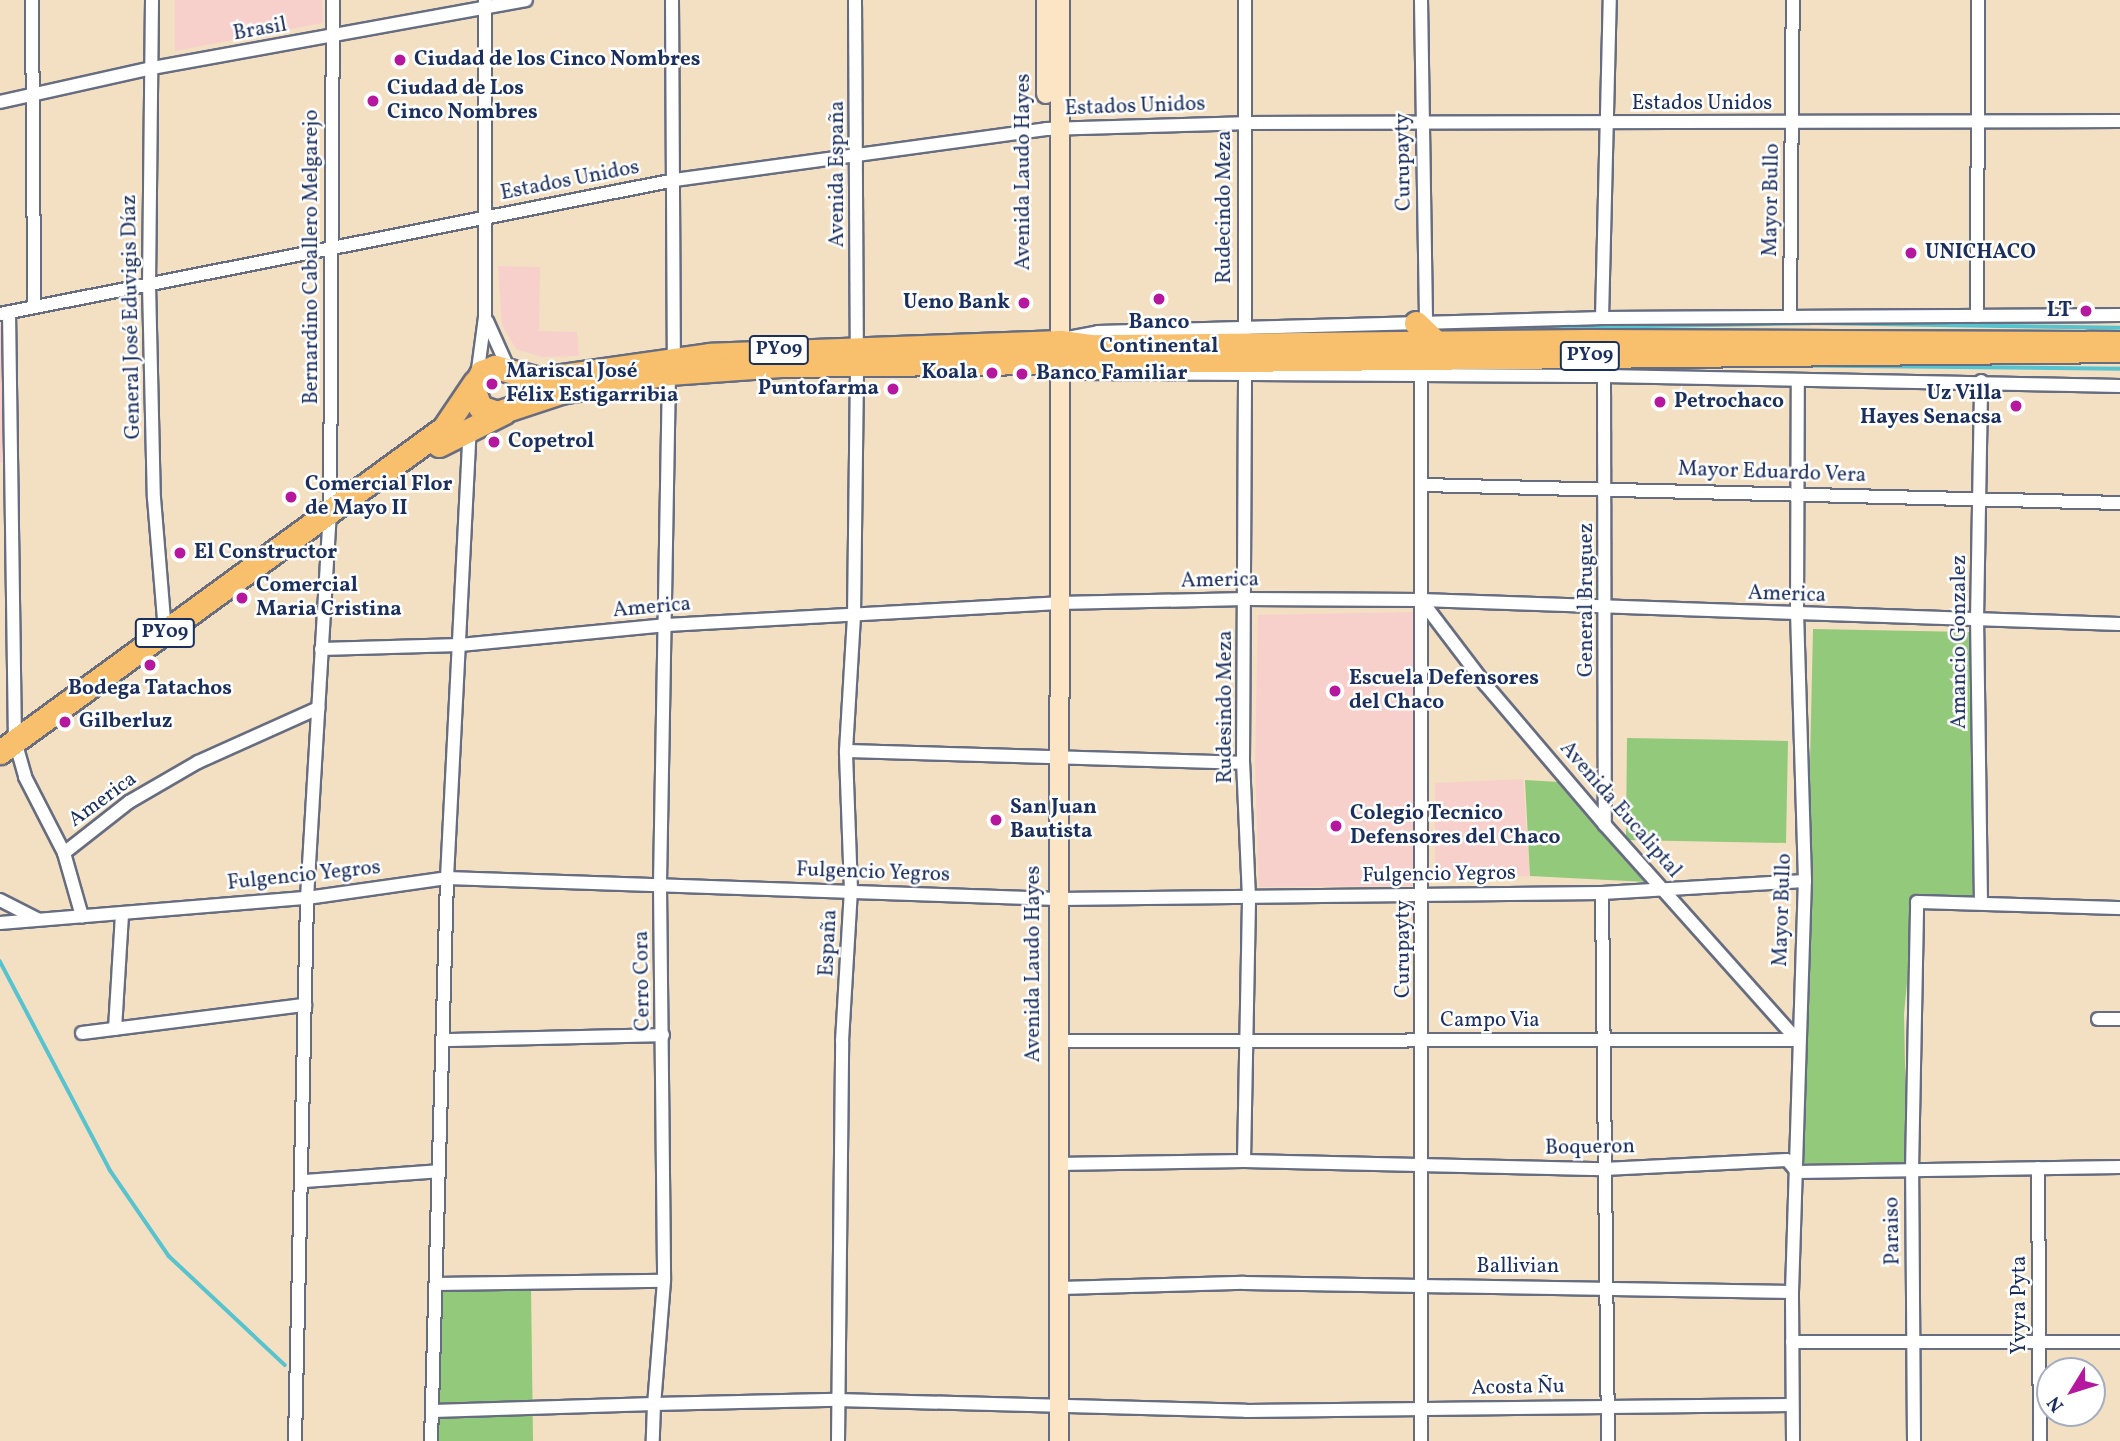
<!DOCTYPE html>
<meta charset="utf-8">
<style>
body{margin:0}
#map{position:relative;width:2120px;height:1441px;overflow:hidden;background:#f3e0c3;font-family:Vollkorn,serif}
div>[style]{position:absolute}
.built>*{inset:0;background:#f7d0cc}
.green>*{inset:0;background:#93c97a}
.stream>*{height:3.5px;margin:-1.75px;padding:0 1.75px;transform-origin:1.75px;border-radius:1.75px;background:#56c3ce}
.roads{filter:drop-shadow(2px 0 #676d81) drop-shadow(-2px 0 #676d81) drop-shadow(0 2px #676d81) drop-shadow(0 -2px #676d81)}
.street>*{height:12px;margin:-6px;padding:0 6px;transform-origin:6px;border-radius:6px;background:#fff}
.secondary>*{height:18px;margin:-9px;padding:0 9px;transform-origin:9px;border-radius:9px;background:#fce5c4}
.highway>*{height:23px;margin:-11.5px;padding:0 11.5px;transform-origin:11.5px;border-radius:11.5px;background:#f8bf6c}
.dots>*{width:19px;height:19px;translate:-50% -50%;box-sizing:border-box;border:4px solid #fff;border-radius:50%}
span{translate:-50% -50%;white-space:nowrap;text-align:center;line-height:1.15;-webkit-text-stroke:5px #fff;paint-order:stroke}
.shield-label span{padding:2px 5px;background:#fff;border:2px solid;border-radius:5px;-webkit-text-stroke-width:0}
.shield-label{font-size:19px;color:#1b2f5e;font-weight:700}
.street-label{font-size:21px;color:#1b2f5e}
.poi-label{font-size:21px;color:#1b2f5e;font-weight:700}
.left{translate:0 -50%;text-align:left}
.right{translate:-100% -50%;text-align:right}
.north{position:absolute;left:2036px;top:1357px;width:70px;height:70px;box-sizing:border-box;background:#fff;border:2px solid #a4acbf;border-radius:50%;rotate:232deg;font-size:19px;font-weight:700;line-height:28px;text-align:center;color:#1b2f5e}
.north::after{content:'';display:block;margin:auto;width:24px;height:32px;background:#b5179e;clip-path:polygon(50% 0,100% 100%,50% 72%,0 100%)}
</style>
<div id="map">
<div class="built">
<i style="clip-path:polygon(175px 0,322px 0,323px 23px,175px 51px)"></i>
<i style="clip-path:polygon(498px 266px,540px 267px,539px 331px,577px 332px,579px 356px,542px 357px,516px 349px,502px 325px)"></i>
<i style="clip-path:polygon(5px 325px,6px 462px,0 462px,0 326px)"></i>
<i style="clip-path:polygon(1413px 612px,1415px 886px,1259px 887px,1255px 766px,1258px 615px)"></i>
<i style="clip-path:polygon(1523px 779px,1530px 876px,1435px 879px,1435px 783px)"></i>
</div>
<div class="green">
<i style="clip-path:polygon(1813px 629px,1969px 632px,1973px 899px,1915px 899px,1904px 1014px,1907px 1166px,1801px 1166px)"></i>
<i style="clip-path:polygon(1627px 738px,1788px 741px,1786px 843px,1626px 840px)"></i>
<i style="clip-path:polygon(1525px 780px,1559px 782px,1647px 882px,1530px 876px)"></i>
<i style="clip-path:polygon(436px 1284px,531px 1285px,533px 1441px,432px 1441px)"></i>
</div>
<div class="stream">
<i style="left:1481px;top:329px;width:330px;rotate:-1deg"></i>
<i style="left:1811px;top:323px;width:309px;rotate:0.9deg"></i>
<i style="left:1761px;top:365px;width:359px;rotate:0.6deg"></i>
<i style="left:0;top:961px;width:236px;rotate:62.2deg"></i>
<i style="left:110px;top:1170px;width:104px;rotate:55.5deg"></i>
<i style="left:169px;top:1256px;width:159px;rotate:43.2deg"></i>
</div>
<div class="roads">
<div class="street">
<i style="left:32px;top:0;width:306px;rotate:89.6deg"></i>
<i style="left:152px;top:0;width:284px;rotate:90.6deg"></i>
<i style="left:149px;top:284px;width:214px;rotate:88.7deg"></i>
<i style="left:154px;top:498px;width:135px;rotate:85.3deg"></i>
<i style="left:672px;top:0;width:359px;rotate:89.7deg"></i>
<i style="left:855px;top:0;width:348px;rotate:89.7deg"></i>
<i style="left:1421px;top:0;width:323px;rotate:89.1deg"></i>
<i style="left:0;top:102px;width:156px;rotate:-12.6deg"></i>
<i style="left:152px;top:68px;width:380px;rotate:-10.3deg"></i>
<i style="left:9px;top:312px;width:429px;rotate:89.2deg"></i>
<i style="left:15px;top:741px;width:37px;rotate:74deg"></i>
<i style="left:25px;top:777px;width:85px;rotate:62.8deg"></i>
<i style="left:64px;top:853px;width:66px;rotate:74.1deg"></i>
<i style="left:0;top:314px;width:688px;rotate:-11.23deg"></i>
<i style="left:675px;top:180px;width:374px;rotate:-7.8deg"></i>
<i style="left:1046px;top:129px;width:197px;rotate:-1.7deg"></i>
<i style="left:1243px;top:123px;width:877px;rotate:-0.13deg"></i>
<i style="left:1977px;top:316px;width:316px;rotate:-89.8deg"></i>
<i style="left:1790px;top:317px;width:317px;rotate:-89.5deg"></i>
<i style="left:1602px;top:318px;width:318px;rotate:-88.6deg"></i>
<i style="left:487px;top:321px;width:54px;rotate:65.8deg"></i>
<i style="left:1245px;top:330px;width:330px;rotate:-90deg"></i>
<i style="left:1068px;top:338px;width:31px;rotate:-11deg"></i>
<i style="left:1098px;top:332px;width:504px;rotate:-1.59deg"></i>
<i style="left:1602px;top:318px;width:518px;rotate:-0.33deg"></i>
<i style="left:669px;top:373px;width:513px;rotate:91.01deg"></i>
<i style="left:660px;top:886px;width:395px;rotate:89.4deg"></i>
<i style="left:664px;top:1281px;width:123px;rotate:94.6deg"></i>
<i style="left:654px;top:1404px;width:183px;rotate:-1.3deg"></i>
<i style="left:837px;top:1400px;width:409px;rotate:1.5deg"></i>
<i style="left:1246px;top:1411px;width:546px;rotate:-0.63deg"></i>
<i style="left:1083px;top:373px;width:521px;rotate:0.33deg"></i>
<i style="left:1604px;top:376px;width:516px;rotate:1.11deg"></i>
<i style="left:1421px;top:374px;width:1067px;rotate:90deg"></i>
<i style="left:1604px;top:376px;width:449px;rotate:89.9deg"></i>
<i style="left:477px;top:377px;width:61px;rotate:-82.4deg"></i>
<i style="left:485px;top:317px;width:317px;rotate:-90deg"></i>
<i style="left:1423px;top:485px;width:697px;rotate:1.48deg"></i>
<i style="left:1421px;top:600px;width:106px;rotate:52.7deg"></i>
<i style="left:1485px;top:684px;width:185px;rotate:49.6deg"></i>
<i style="left:1605px;top:825px;width:288px;rotate:48.2deg"></i>
<i style="left:321px;top:649px;width:139px;rotate:-1.6deg"></i>
<i style="left:460px;top:645px;width:208px;rotate:-5.5deg"></i>
<i style="left:667px;top:625px;width:392px;rotate:-3.2deg"></i>
<i style="left:1058px;top:603px;width:188px;rotate:-1.2deg"></i>
<i style="left:1246px;top:599px;width:175px;rotate:0.3deg"></i>
<i style="left:1421px;top:600px;width:699px;rotate:1.97deg"></i>
<i style="left:846px;top:751px;width:397px;rotate:1.7deg"></i>
<i style="left:64px;top:853px;width:83px;rotate:-38.1deg"></i>
<i style="left:129px;top:802px;width:80px;rotate:-30.1deg"></i>
<i style="left:198px;top:762px;width:132px;rotate:-24.2deg"></i>
<i style="left:1602px;top:893px;width:548px;rotate:89.37deg"></i>
<i style="left:0;top:900px;width:42px;rotate:27.2deg"></i>
<i style="left:1981px;top:903px;width:283px;rotate:-90.8deg"></i>
<i style="left:1977px;top:620px;width:239px;rotate:-89deg"></i>
<i style="left:0;top:923px;width:308px;rotate:-4.7deg"></i>
<i style="left:307px;top:898px;width:141px;rotate:-8.1deg"></i>
<i style="left:447px;top:878px;width:611px;rotate:1.97deg"></i>
<i style="left:1058px;top:899px;width:544px;rotate:-0.63deg"></i>
<i style="left:1602px;top:893px;width:203px;rotate:-3.4deg"></i>
<i style="left:2098px;top:1019px;width:22px"></i>
<i style="left:115px;top:1029px;width:116px;rotate:-86.5deg"></i>
<i style="left:82px;top:1033px;width:225px;rotate:-7.2deg"></i>
<i style="left:445px;top:1040px;width:218px;rotate:-1.3deg"></i>
<i style="left:1058px;top:1041px;width:739px;rotate:-0.08deg"></i>
<i style="left:1244px;top:1161px;width:263px;rotate:-88.9deg"></i>
<i style="left:1249px;top:898px;width:135px;rotate:-92.5deg"></i>
<i style="left:1243px;top:763px;width:391px;rotate:-89.7deg"></i>
<i style="left:1056px;top:1164px;width:188px;rotate:-0.9deg"></i>
<i style="left:1244px;top:1161px;width:360px;rotate:1.3deg"></i>
<i style="left:1604px;top:1169px;width:183px;rotate:-2.8deg"></i>
<i style="left:1787px;top:1160px;width:16px;rotate:50deg"></i>
<i style="left:1797px;top:1172px;width:323px;rotate:-0.9deg"></i>
<i style="left:2038px;top:1168px;width:273px;rotate:89.6deg"></i>
<i style="left:304px;top:1181px;width:135px;rotate:-4.2deg"></i>
<i style="left:436px;top:1284px;width:228px;rotate:-0.8deg"></i>
<i style="left:1060px;top:1288px;width:184px;rotate:-1.6deg"></i>
<i style="left:1244px;top:1283px;width:548px;rotate:0.94deg"></i>
<i style="left:1792px;top:1342px;width:328px"></i>
<i style="left:433px;top:1411px;width:221px;rotate:-1.8deg"></i>
<i style="left:654px;top:1404px;width:37px;rotate:92deg"></i>
<i style="left:295px;top:1441px;width:543px;rotate:-88.73deg"></i>
<i style="left:307px;top:898px;width:385px;rotate:-86.6deg"></i>
<i style="left:330px;top:514px;width:514px;rotate:-89.67deg"></i>
<i style="left:431px;top:1441px;width:563px;rotate:-88.37deg"></i>
<i style="left:447px;top:878px;width:452px;rotate:-87.1deg"></i>
<i style="left:838px;top:1441px;width:400px;rotate:-89.4deg"></i>
<i style="left:842px;top:1041px;width:151px;rotate:-86.6deg"></i>
<i style="left:851px;top:890px;width:139px;rotate:-92.1deg"></i>
<i style="left:846px;top:751px;width:135px;rotate:-86.6deg"></i>
<i style="left:854px;top:616px;width:252px;rotate:-89.3deg"></i>
<i style="left:1793px;top:1441px;width:149px;rotate:-90.4deg"></i>
<i style="left:1792px;top:1292px;width:411px;rotate:-88.2deg"></i>
<i style="left:1805px;top:881px;width:266px;rotate:-91.7deg"></i>
<i style="left:1797px;top:615px;width:235px;rotate:-89.8deg"></i>
<i style="left:1914px;top:1441px;width:270px;rotate:-90.4deg"></i>
<i style="left:1912px;top:1171px;width:269px;rotate:-88.9deg"></i>
<i style="left:1917px;top:902px;width:203px;rotate:1.7deg"></i>
</div>
<div class="secondary">
<i style="left:1046px;top:94px;width:94px;rotate:-90deg"></i>
<i style="left:1059px;top:1441px;width:1441px;rotate:-89.96deg"></i>
</div>
<div class="highway">
<i style="left:1416px;top:323px;width:32px;rotate:44deg"></i>
<i style="left:2120px;top:343px;width:532px;rotate:-179.78deg"></i>
<i style="left:1588px;top:341px;width:498px;rotate:179.4deg"></i>
<i style="left:1090px;top:346px;width:30px;rotate:-172deg"></i>
<i style="left:1060px;top:342px;width:350px;rotate:177.9deg"></i>
<i style="left:710px;top:355px;width:173px;rotate:172deg"></i>
<i style="left:539px;top:379px;width:46px;rotate:-164.7deg"></i>
<i style="left:495px;top:367px;width:14px;rotate:159deg"></i>
<i style="left:482px;top:372px;width:18px;rotate:119deg"></i>
<i style="left:473px;top:388px;width:20px;rotate:70deg"></i>
<i style="left:480px;top:407px;width:18px;rotate:19deg"></i>
<i style="left:497px;top:413px;width:67px;rotate:-18.2deg"></i>
<i style="left:561px;top:392px;width:110px;rotate:-10deg"></i>
<i style="left:669px;top:373px;width:112px;rotate:-4.1deg"></i>
<i style="left:781px;top:365px;width:1339px;rotate:-0.64deg"></i>
<i style="left:439px;top:445px;width:72px;rotate:-26.6deg"></i>
<i style="left:0;top:752px;width:550px;rotate:-36.12deg"></i>
<i style="left:444px;top:428px;width:55px;rotate:-56deg"></i>
</div>
</div>
<div class="dots">
<i style="left:400px;top:60px;background:#b5179e"></i>
<i style="left:373px;top:101px;background:#b5179e"></i>
<i style="left:1911px;top:253px;background:#b5179e"></i>
<i style="left:1159px;top:299px;background:#b5179e"></i>
<i style="left:1024px;top:303px;background:#b5179e"></i>
<i style="left:2086px;top:311px;background:#b5179e"></i>
<i style="left:992px;top:373px;background:#b5179e"></i>
<i style="left:1022px;top:374px;background:#b5179e"></i>
<i style="left:492px;top:384px;background:#b5179e"></i>
<i style="left:893px;top:389px;background:#b5179e"></i>
<i style="left:1660px;top:402px;background:#b5179e"></i>
<i style="left:2016px;top:406px;background:#b5179e"></i>
<i style="left:494px;top:442px;background:#b5179e"></i>
<i style="left:291px;top:497px;background:#b5179e"></i>
<i style="left:180px;top:553px;background:#b5179e"></i>
<i style="left:242px;top:598px;background:#b5179e"></i>
<i style="left:150px;top:665px;background:#b5179e"></i>
<i style="left:1335px;top:691px;background:#b5179e"></i>
<i style="left:65px;top:722px;background:#b5179e"></i>
<i style="left:996px;top:820px;background:#b5179e"></i>
<i style="left:1336px;top:826px;background:#b5179e"></i>
</div>
<div class="shield-label">
<span style="left:779px;top:350px">PY09</span>
<span style="left:1590px;top:356px">PY09</span>
<span style="left:165px;top:633px">PY09</span>
</div>
<div class="street-label">
<span style="left:260px;top:30px;rotate:-10deg">Brasil</span>
<span style="left:1702px;top:104px">Estados Unidos</span>
<span style="left:1135px;top:107px;rotate:-2deg">Estados Unidos</span>
<span style="left:1404px;top:162px;rotate:-91deg">Curupayty</span>
<span style="left:1024px;top:172px;rotate:-90deg">Avenida Laudo Hayes</span>
<span style="left:838px;top:174px;rotate:-90deg">Avenida España</span>
<span style="left:570px;top:181px;rotate:-11deg">Estados Unidos</span>
<span style="left:1772px;top:200px;rotate:-89deg">Mayor Bullo</span>
<span style="left:1225px;top:207px;rotate:-90deg">Rudecindo Meza</span>
<span style="left:312px;top:257px;rotate:-90deg">Bernardino Caballero Melgarejo</span>
<span style="left:132px;top:317px;rotate:-91deg">General José Eduvigis Díaz</span>
<span style="left:1772px;top:473px;rotate:2deg">Mayor Eduardo Vera</span>
<span style="left:1220px;top:581px;rotate:-1deg">America</span>
<span style="left:1787px;top:595px;rotate:2deg">America</span>
<span style="left:1587px;top:600px;rotate:-90deg">General Bruguez</span>
<span style="left:652px;top:608px;rotate:-5deg">America</span>
<span style="left:1960px;top:642px;rotate:-90deg">Amancio Gonzalez</span>
<span style="left:1226px;top:707px;rotate:-90deg">Rudesindo Meza</span>
<span style="left:103px;top:800px;rotate:-36deg">America</span>
<span style="left:1620px;top:810px;rotate:49deg">Avenida Eucaliptal</span>
<span style="left:873px;top:873px;rotate:2deg">Fulgencio Yegros</span>
<span style="left:1439px;top:875px;rotate:-1deg">Fulgencio Yegros</span>
<span style="left:304px;top:876px;rotate:-6deg">Fulgencio Yegros</span>
<span style="left:1783px;top:910px;rotate:-88deg">Mayor Bullo</span>
<span style="left:829px;top:943px;rotate:-87deg">España</span>
<span style="left:1404px;top:949px;rotate:-90deg">Curupayty</span>
<span style="left:1034px;top:964px;rotate:-90deg">Avenida Laudo Hayes</span>
<span style="left:643px;top:981px;rotate:-91deg">Cerro Cora</span>
<span style="left:1490px;top:1021px">Campo Via</span>
<span style="left:1590px;top:1148px;rotate:-1deg">Boqueron</span>
<span style="left:1893px;top:1231px;rotate:-91deg">Paraiso</span>
<span style="left:1518px;top:1267px">Ballivian</span>
<span style="left:2020px;top:1305px;rotate:-90deg">Yvyra Pyta</span>
<span style="left:1518px;top:1388px;rotate:-1deg">Acosta Ñu</span>
</div>
<div class="poi-label">
<span class="left" style="left:414px;top:60px">Ciudad de los Cinco Nombres</span>
<span class="left" style="left:387px;top:101px">Ciudad de Los<br>Cinco Nombres</span>
<span class="left" style="left:1925px;top:253px">UNICHACO</span>
<span class="right" style="left:1010px;top:303px">Ueno Bank</span>
<span class="right" style="left:2072px;top:311px">LT</span>
<span style="left:1159px;top:335px">Banco<br>Continental</span>
<span class="left" style="left:506px;top:384px">Mariscal José<br>Félix Estigarribia</span>
<span class="right" style="left:978px;top:373px">Koala</span>
<span class="left" style="left:1036px;top:374px">Banco Familiar</span>
<span class="right" style="left:879px;top:389px">Puntofarma</span>
<span class="right" style="left:2002px;top:406px">Uz Villa<br>Hayes Senacsa</span>
<span class="left" style="left:1674px;top:402px">Petrochaco</span>
<span class="left" style="left:508px;top:442px">Copetrol</span>
<span class="left" style="left:305px;top:497px">Comercial Flor<br>de Mayo II</span>
<span class="left" style="left:194px;top:553px">El Constructor</span>
<span class="left" style="left:256px;top:598px">Comercial<br>Maria Cristina</span>
<span class="left" style="left:1349px;top:691px">Escuela Defensores<br>del Chaco</span>
<span style="left:150px;top:689px">Bodega Tatachos</span>
<span class="left" style="left:79px;top:722px">Gilberluz</span>
<span class="left" style="left:1010px;top:820px">San Juan<br>Bautista</span>
<span class="left" style="left:1350px;top:826px">Colegio Tecnico<br>Defensores del Chaco</span>
</div>
<div class="north">N</div>
</div>
